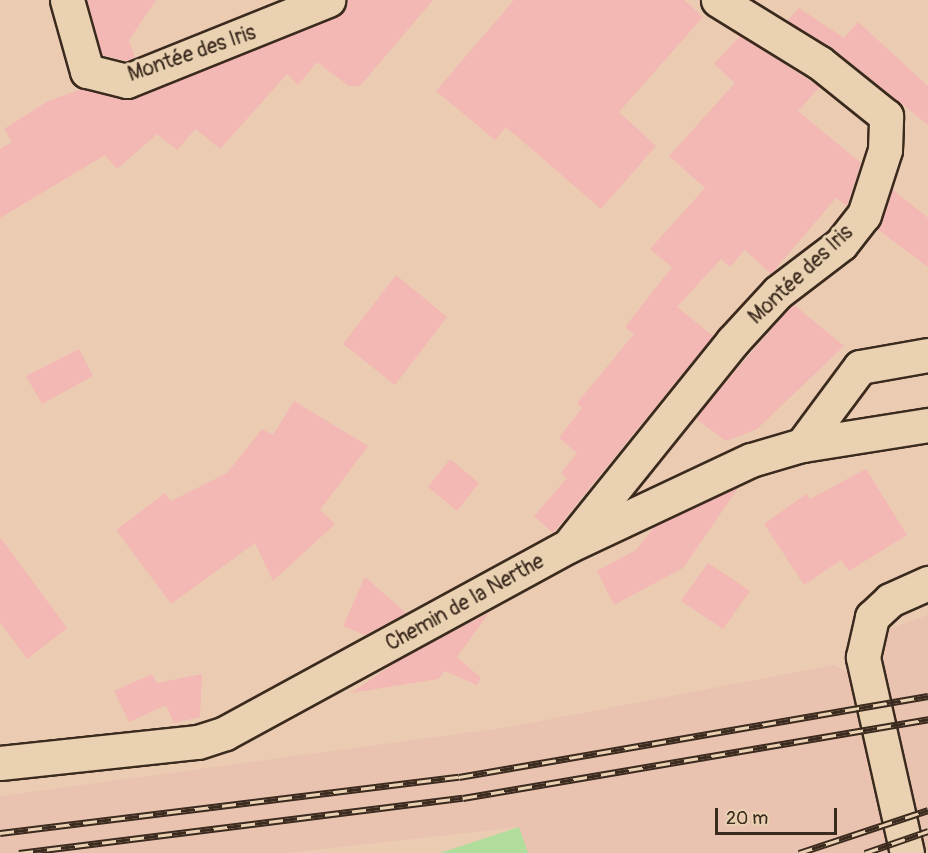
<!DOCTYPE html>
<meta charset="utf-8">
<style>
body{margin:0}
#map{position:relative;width:928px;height:853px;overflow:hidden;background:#ebccb2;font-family:Pangolin,sans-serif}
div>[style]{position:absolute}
.built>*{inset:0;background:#e9c3b0}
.green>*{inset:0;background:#b0dd9b}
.building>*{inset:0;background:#f3b7b4}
.roads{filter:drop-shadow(2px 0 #3b2a1e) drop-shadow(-2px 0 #3b2a1e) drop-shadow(0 2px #3b2a1e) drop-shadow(0 -2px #3b2a1e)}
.minor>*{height:33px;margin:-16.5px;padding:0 16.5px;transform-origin:16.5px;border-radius:16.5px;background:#e9d1b1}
.rail>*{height:7px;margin-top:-3.5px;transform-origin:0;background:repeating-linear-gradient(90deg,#e9d1b1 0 14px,#3b2a1e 0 28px);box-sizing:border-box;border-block:2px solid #3b2a1e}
span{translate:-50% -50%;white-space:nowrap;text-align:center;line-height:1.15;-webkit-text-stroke:6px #e9d1b1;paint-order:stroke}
.street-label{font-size:21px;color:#3b2a1e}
.scale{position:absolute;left:715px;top:808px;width:122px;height:27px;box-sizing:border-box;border:3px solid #3b2a1e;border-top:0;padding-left:8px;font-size:18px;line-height:21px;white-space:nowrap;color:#3b2a1e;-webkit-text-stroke:4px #e9d1b1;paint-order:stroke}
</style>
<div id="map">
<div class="built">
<i style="clip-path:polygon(928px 615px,928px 850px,919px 853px,528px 853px,518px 827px,288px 853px,0 853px,0 796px,509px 727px,833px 665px,847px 672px,856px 693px,880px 666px,890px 628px)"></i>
</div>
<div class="green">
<i style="clip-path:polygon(519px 827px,528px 853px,440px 853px)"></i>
</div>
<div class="building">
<i style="clip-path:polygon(86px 0,156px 0,129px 40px,135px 58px,126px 61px,102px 55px)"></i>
<i style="clip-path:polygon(346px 0,433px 0,360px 86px,349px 86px,317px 62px,298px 85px,287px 74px,220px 149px,196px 129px,177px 150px,157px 134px,117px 169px,105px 155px,0 218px,0 149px,12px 142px,4px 129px,48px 101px,82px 89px,134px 98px,335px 17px)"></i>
<i style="clip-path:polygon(514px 0,684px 0,703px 17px,619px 112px,656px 146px,601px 209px,506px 127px,495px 140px,436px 91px)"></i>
<i style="clip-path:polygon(799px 8px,844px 38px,858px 22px,928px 86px,928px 125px,832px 48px,787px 21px)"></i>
<i style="clip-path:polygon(740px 36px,820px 87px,798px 111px,861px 163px,847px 206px,836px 198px,771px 274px,745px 250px,730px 267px,721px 259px,677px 307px,713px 336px,553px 533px,534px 516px,567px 478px,561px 473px,577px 453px,559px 438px,582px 408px,577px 403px,634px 334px,625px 327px,672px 267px,650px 249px,705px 188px,669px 156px,735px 83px,714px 64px)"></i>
<i style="clip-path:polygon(892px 189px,928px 218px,928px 267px,877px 229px)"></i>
<i style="clip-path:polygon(396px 275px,447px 317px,395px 385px,343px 344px)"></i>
<i style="clip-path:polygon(793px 304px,844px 346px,757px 429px,726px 441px,695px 418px)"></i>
<i style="clip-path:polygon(79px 349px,93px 376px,42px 404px,26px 376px)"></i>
<i style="clip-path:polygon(294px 401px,368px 446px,320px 510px,335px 524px,273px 581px,255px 543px,171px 604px,116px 530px,165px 493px,171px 501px,227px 473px,262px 429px,273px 435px)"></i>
<i style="clip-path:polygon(450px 459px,479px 483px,457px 511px,428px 487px)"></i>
<i style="clip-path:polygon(866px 469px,907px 535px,849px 571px,841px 560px,804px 585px,764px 524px,806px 494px,810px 499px)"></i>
<i style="clip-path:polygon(739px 487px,683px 568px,614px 605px,597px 571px,636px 550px,655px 526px)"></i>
<i style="clip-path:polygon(0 537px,67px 628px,27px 659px,0 622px)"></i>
<i style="clip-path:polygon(708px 563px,750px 591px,723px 629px,681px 601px)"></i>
<i style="clip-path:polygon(365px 577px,406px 613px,365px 635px,343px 626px)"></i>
<i style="clip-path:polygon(489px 613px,457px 657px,481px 678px,477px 685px,445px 671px,438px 679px,351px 693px,408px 654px)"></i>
<i style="clip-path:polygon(152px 674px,157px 683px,202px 674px,200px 717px,174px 723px,166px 705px,129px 722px,114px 691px)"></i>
</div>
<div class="roads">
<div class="minor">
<i style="left:67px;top:0;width:74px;rotate:74.3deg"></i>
<i style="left:87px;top:71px;width:41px;rotate:14deg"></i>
<i style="left:127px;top:81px;width:217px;rotate:-21.9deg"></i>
<i style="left:802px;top:445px;width:97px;rotate:-53.4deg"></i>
<i style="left:860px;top:367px;width:69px;rotate:-10deg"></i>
<i style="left:573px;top:540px;width:254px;rotate:-51.2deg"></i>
<i style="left:732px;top:342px;width:68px;rotate:-47.4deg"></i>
<i style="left:778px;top:292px;width:79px;rotate:-37.3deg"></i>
<i style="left:841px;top:244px;width:37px;rotate:-52deg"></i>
<i style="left:864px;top:215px;width:68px;rotate:-72.1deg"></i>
<i style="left:885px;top:150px;width:34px;rotate:-88deg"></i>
<i style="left:886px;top:116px;width:85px;rotate:-141.2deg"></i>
<i style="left:820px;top:63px;width:120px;rotate:-148.3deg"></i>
<i style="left:0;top:763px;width:199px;rotate:-6.1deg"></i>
<i style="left:198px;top:742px;width:28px;rotate:-18deg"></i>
<i style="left:225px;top:733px;width:391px;rotate:-28.6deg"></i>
<i style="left:568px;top:546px;width:202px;rotate:-25.2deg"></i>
<i style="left:751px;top:460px;width:53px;rotate:-16.4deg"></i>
<i style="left:802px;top:445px;width:128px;rotate:-9deg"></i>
<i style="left:907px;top:853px;width:201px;rotate:-102.7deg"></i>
<i style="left:863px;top:657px;width:41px;rotate:-77.3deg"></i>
<i style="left:872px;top:617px;width:25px;rotate:-43deg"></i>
<i style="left:890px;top:600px;width:42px;rotate:-24.1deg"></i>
</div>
</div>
<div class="rail">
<i style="left:0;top:833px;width:462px;rotate:-7deg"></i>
<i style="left:459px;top:777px;width:476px;rotate:-9.8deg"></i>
<i style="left:19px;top:853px;width:447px;rotate:-7.1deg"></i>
<i style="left:463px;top:798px;width:472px;rotate:-9.6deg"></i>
<i style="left:799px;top:853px;width:136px;rotate:-18.4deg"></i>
<i style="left:865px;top:853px;width:67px;rotate:-19.2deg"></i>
</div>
<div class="street-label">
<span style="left:192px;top:54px;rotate:-19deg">Montée des Iris</span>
<span style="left:801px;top:275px;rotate:-43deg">Montée des Iris</span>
<span style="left:465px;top:603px;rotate:-29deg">Chemin de la Nerthe</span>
</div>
<div class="scale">20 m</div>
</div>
